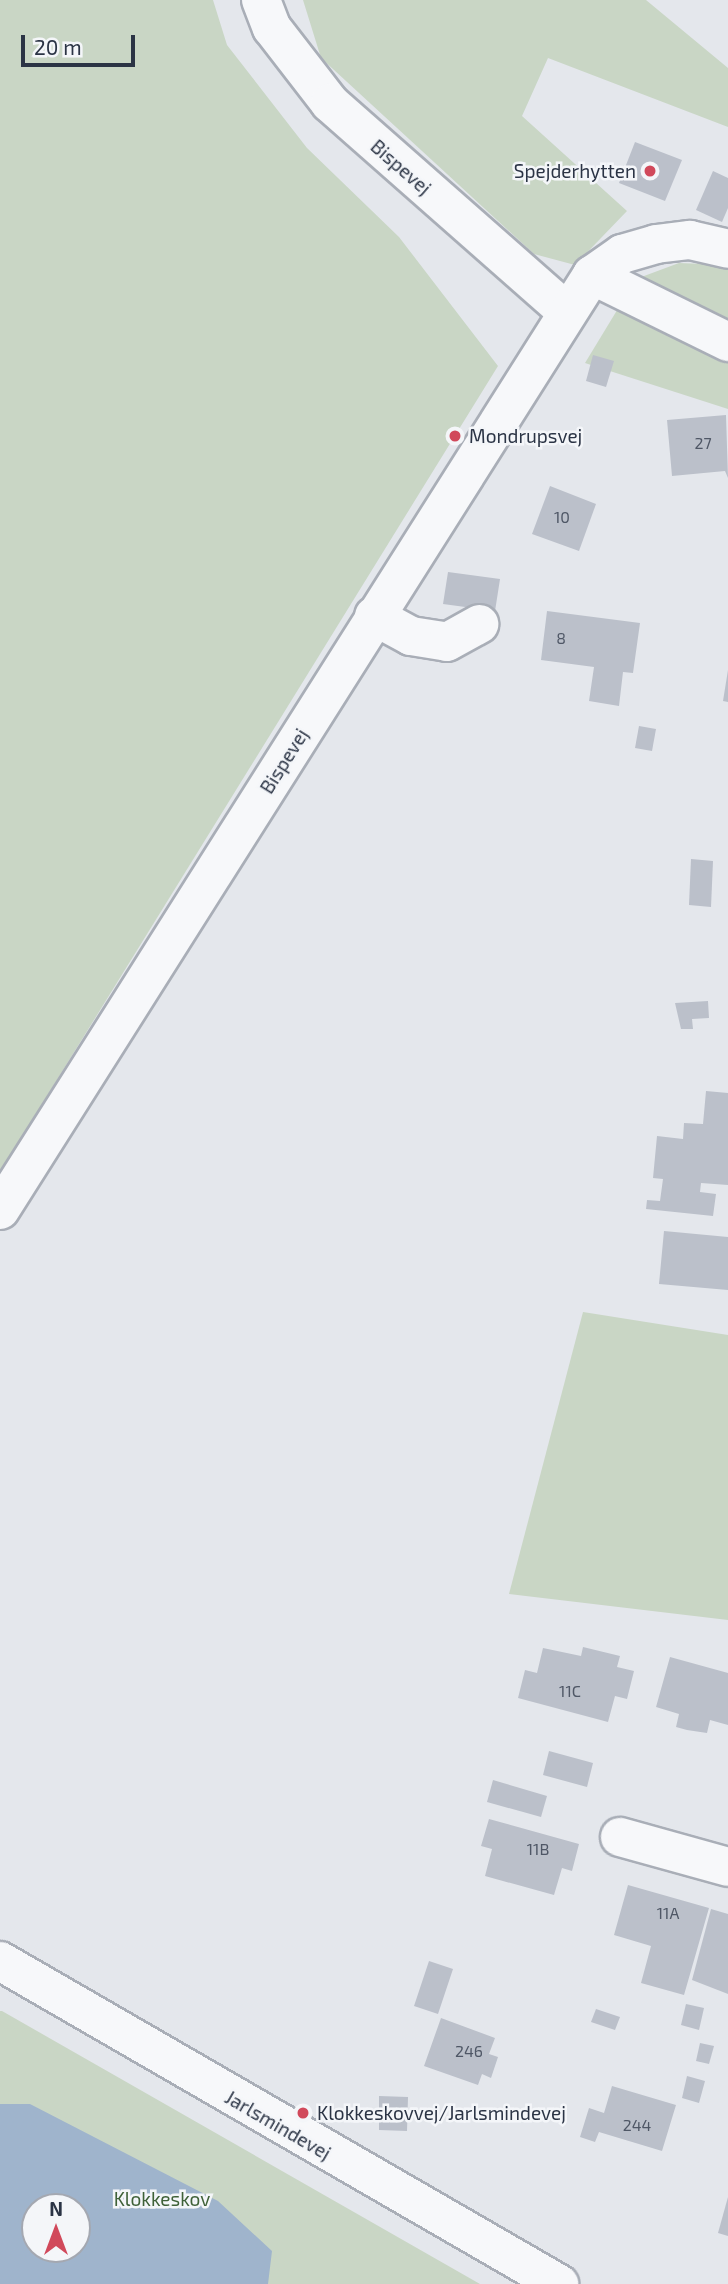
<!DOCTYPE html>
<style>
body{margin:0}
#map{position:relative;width:728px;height:2284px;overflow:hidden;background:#e4e7ec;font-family:"Exo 2",sans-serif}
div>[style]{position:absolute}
.green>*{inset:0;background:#c9d6c5}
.water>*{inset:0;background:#9fb4cc}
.building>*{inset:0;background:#bbc0ca}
.roads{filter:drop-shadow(2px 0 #a9aeb7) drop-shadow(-2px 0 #a9aeb7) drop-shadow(0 2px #a9aeb7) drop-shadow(0 -2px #a9aeb7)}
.minor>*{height:38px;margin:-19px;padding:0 19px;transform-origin:19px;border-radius:19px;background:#f7f8fa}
.dots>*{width:19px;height:19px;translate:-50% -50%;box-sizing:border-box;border:4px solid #f4f6f9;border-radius:50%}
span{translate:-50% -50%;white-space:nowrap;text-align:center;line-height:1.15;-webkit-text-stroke:5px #f4f6f9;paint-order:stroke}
.number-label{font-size:16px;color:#4f5766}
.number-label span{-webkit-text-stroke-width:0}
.street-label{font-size:19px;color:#2b3445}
.poi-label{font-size:19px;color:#2b3445}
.right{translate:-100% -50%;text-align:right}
.left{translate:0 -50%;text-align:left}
.park-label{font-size:19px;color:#3f6138}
.north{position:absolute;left:21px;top:2193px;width:70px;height:70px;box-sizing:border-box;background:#f4f6f9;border:2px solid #a4a8b1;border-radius:50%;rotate:0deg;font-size:19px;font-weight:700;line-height:28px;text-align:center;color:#2b3445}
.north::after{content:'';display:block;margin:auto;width:24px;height:32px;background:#d1495b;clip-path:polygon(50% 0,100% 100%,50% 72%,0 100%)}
.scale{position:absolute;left:21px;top:35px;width:114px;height:32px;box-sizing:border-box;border:4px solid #2b3445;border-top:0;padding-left:9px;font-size:21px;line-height:24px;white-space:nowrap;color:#2b3445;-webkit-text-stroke:5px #f4f6f9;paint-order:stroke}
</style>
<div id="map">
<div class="green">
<i style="clip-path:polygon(0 0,213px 0,227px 45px,307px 148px,399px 237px,498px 366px,0 1172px)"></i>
<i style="clip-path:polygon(303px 0,646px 0,728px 68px,728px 127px,548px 58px,522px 116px,627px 211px,575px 265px,534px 254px,321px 58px)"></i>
<i style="clip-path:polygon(679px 263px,728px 265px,728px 409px,585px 363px,636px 279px)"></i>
<i style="clip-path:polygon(583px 1312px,728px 1335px,728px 1620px,509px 1594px)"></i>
<i style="clip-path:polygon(evenodd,0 2011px,2px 2011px,480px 2284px,0 2284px,0 2011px,35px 2207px,77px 2207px,77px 2249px,35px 2249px,35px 2207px)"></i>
</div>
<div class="water">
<i style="clip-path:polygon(evenodd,0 2104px,30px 2104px,218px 2201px,272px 2251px,268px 2284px,0 2284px,0 2104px,35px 2207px,77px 2207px,77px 2249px,35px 2249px,35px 2207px)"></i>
</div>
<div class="building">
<i style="clip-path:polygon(635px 142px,682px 160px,665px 201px,619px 183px)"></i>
<i style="clip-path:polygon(713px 171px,728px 178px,728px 208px,722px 222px,696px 210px)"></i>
<i style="clip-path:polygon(593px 355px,614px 361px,606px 387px,586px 381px)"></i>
<i style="clip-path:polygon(726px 415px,728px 478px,725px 471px,672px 476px,667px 420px)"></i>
<i style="clip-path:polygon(550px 486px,596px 504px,579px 551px,532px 534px)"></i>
<i style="clip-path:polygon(448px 572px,500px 579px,495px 611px,443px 604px)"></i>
<i style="clip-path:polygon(547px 611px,640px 623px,633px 673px,623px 672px,619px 706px,589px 701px,594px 667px,541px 660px)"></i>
<i style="clip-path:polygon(728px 670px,728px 702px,723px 701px)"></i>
<i style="clip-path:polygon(639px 726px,656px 729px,652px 751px,635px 748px)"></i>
<i style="clip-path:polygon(691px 859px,713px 861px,711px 907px,689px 905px)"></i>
<i style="clip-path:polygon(708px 1001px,709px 1018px,692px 1019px,693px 1029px,681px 1029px,675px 1003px)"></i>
<i style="clip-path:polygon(706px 1091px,728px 1093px,728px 1185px,701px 1183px,700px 1192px,716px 1194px,713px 1216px,646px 1209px,647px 1200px,660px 1201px,663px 1179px,653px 1178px,657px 1136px,683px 1139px,684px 1123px,703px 1124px)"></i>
<i style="clip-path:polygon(664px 1231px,728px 1237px,728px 1290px,659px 1284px)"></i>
<i style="clip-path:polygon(583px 1647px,620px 1656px,617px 1667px,634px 1671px,627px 1699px,615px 1696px,608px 1722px,518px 1698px,525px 1670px,537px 1673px,543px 1648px,581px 1656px)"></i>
<i style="clip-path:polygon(670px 1657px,728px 1673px,728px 1725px,710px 1720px,707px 1733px,687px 1730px,676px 1727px,679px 1714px,656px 1707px)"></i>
<i style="clip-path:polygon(549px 1751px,593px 1763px,587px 1787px,543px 1775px)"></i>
<i style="clip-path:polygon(493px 1780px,547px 1796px,541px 1817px,487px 1802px)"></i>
<i style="clip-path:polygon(489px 1819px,579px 1844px,572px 1871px,562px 1868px,554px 1895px,485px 1876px,492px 1849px,481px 1846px)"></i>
<i style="clip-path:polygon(628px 1885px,709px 1908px,684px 1995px,641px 1983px,651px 1946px,614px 1935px)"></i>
<i style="clip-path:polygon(711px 1909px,728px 1914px,728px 1994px,692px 1980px)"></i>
<i style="clip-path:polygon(429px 1961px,453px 1969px,438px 2014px,414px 2006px)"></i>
<i style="clip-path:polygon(686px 2004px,704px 2008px,699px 2030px,681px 2025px)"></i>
<i style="clip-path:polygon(596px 2009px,620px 2017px,615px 2030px,591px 2022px)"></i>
<i style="clip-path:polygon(441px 2018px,495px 2038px,489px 2054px,498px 2057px,491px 2078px,482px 2074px,478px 2085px,424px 2066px)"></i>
<i style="clip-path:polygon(700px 2043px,714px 2046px,709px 2064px,696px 2061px)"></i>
<i style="clip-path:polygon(687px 2076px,705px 2081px,699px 2103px,682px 2098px)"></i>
<i style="clip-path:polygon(612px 2086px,676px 2105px,662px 2151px,599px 2132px,595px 2142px,580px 2137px,589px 2108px,604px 2113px)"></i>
<i style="clip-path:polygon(379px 2096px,408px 2097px,407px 2131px,379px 2130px)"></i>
<i style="clip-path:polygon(728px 2197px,728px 2236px,718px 2233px)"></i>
</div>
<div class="roads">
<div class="minor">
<i style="left:261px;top:0;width:30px;rotate:69deg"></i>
<i style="left:272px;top:28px;width:95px;rotate:52.3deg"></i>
<i style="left:330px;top:103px;width:316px;rotate:41.4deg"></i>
<i style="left:592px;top:275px;width:152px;rotate:26.2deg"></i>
<i style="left:374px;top:616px;width:42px;rotate:28.4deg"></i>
<i style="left:411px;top:636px;width:36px;rotate:9deg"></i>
<i style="left:447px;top:642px;width:37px;rotate:-29deg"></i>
<i style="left:0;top:1210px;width:1107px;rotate:-57.66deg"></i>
<i style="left:592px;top:275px;width:37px;rotate:-35deg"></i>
<i style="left:622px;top:254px;width:35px;rotate:-16deg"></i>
<i style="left:656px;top:244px;width:34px;rotate:-7deg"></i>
<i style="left:690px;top:240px;width:39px;rotate:13deg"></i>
<i style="left:620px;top:1837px;width:112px;rotate:15.5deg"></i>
<i style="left:0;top:1961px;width:646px;rotate:30.02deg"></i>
</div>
</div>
<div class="dots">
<i style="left:650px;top:171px;background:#d1495b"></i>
<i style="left:455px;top:436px;background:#d1495b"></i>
<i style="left:303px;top:2113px;background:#d1495b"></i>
</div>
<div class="number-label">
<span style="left:703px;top:443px">27</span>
<span style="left:562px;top:517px">10</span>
<span style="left:561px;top:638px">8</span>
<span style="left:570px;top:1691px">11C</span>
<span style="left:538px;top:1849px">11B</span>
<span style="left:668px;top:1913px">11A</span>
<span style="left:469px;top:2051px">246</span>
<span style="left:637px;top:2125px">244</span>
</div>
<div class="street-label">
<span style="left:401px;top:167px;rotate:41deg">Bispevej</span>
<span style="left:284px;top:761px;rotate:-58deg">Bispevej</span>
<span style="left:278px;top:2125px;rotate:30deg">Jarlsmindevej</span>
</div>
<div class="poi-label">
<span class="right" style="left:636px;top:171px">Spejderhytten</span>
<span class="left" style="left:469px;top:436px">Mondrupsvej</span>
<span class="left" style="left:317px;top:2113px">Klokkeskovvej/Jarlsmindevej</span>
</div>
<div class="park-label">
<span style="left:162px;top:2199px">Klokkeskov</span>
</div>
<div class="north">N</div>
<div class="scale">20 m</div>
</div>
